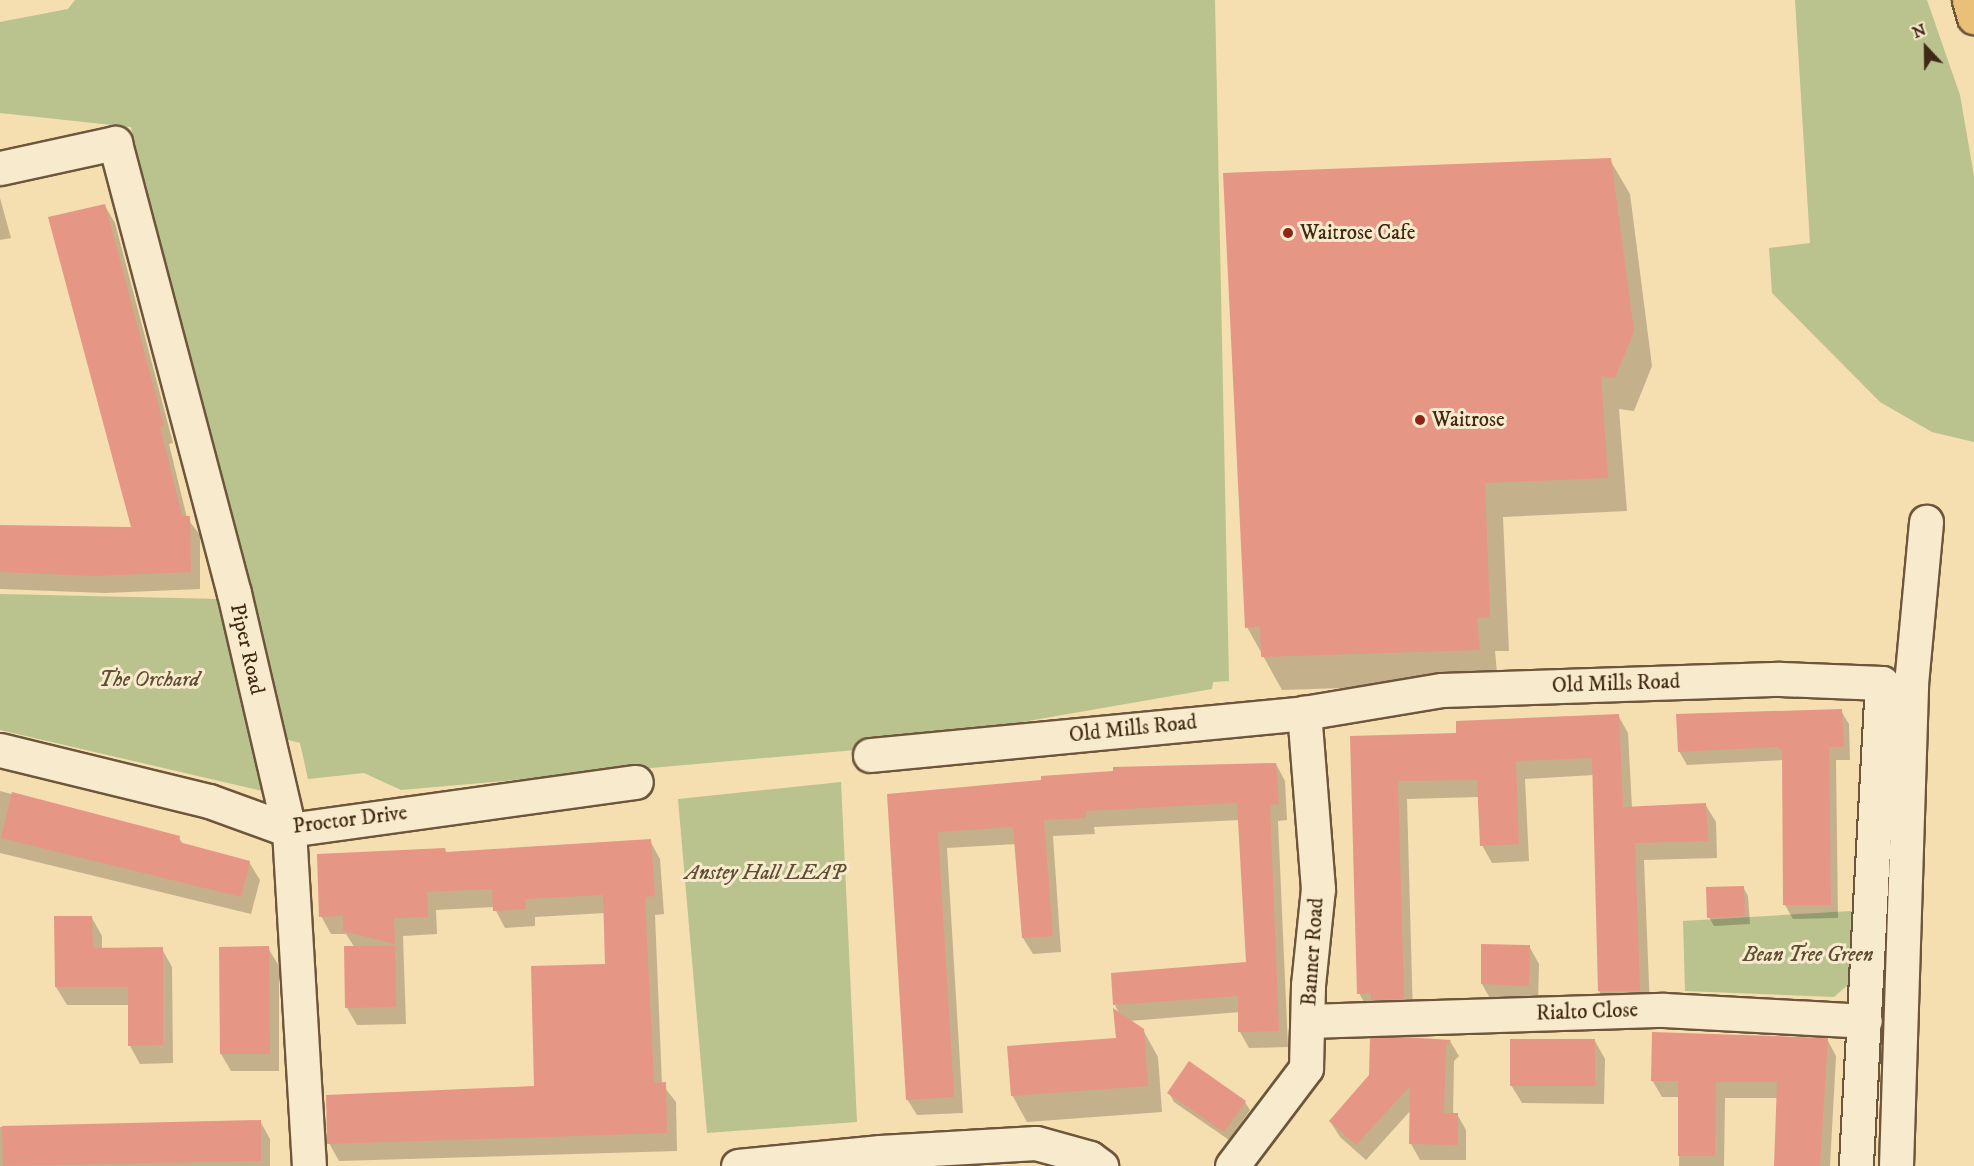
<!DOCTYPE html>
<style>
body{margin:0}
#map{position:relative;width:1974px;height:1166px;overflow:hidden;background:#f5deb0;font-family:"IM FELL DW Pica",serif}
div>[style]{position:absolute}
.green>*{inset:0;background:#bac28d}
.shadow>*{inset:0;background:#0003}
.building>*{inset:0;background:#e69684}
.roads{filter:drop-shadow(2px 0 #6d563b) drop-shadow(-2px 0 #6d563b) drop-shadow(0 2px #6d563b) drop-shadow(0 -2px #6d563b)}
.street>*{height:33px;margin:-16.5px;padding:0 16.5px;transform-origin:16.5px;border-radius:16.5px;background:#f8eacc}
.primary>*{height:33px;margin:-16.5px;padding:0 16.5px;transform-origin:16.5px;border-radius:16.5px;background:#eabf78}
.dots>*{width:16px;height:16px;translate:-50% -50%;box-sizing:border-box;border:3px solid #f8eacc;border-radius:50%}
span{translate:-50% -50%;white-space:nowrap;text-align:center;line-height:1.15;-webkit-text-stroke:6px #f8eacc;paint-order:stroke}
.poi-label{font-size:21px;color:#402914}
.left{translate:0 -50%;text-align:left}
.street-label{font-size:21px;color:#402914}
.park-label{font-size:21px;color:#5e4f32;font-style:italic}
.north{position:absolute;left:1896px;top:18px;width:60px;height:60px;-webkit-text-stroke:4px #f8eacc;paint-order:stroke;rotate:338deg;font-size:16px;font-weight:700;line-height:24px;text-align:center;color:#402914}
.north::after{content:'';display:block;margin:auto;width:21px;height:27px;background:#402914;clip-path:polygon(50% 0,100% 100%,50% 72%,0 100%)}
</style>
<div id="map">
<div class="green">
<i style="clip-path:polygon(75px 0,1215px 0,1229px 681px,1213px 682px,1212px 689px,867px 749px,401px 790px,364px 773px,308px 779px,300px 743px,281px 738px,210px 484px,170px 283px,131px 127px,0 113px,0 22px,68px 9px)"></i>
<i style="clip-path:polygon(1795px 0,1927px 0,1960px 95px,1974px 176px,1974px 442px,1932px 432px,1880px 402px,1772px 293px,1769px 248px,1810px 243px)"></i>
<i style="clip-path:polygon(0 594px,220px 599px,271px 793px,0 730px)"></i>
<i style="clip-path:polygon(841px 782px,857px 1122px,707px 1133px,678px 799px)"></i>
<i style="clip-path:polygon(1851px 911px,1850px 983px,1834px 997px,1685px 991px,1683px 921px)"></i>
</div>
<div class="shadow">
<i style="clip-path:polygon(1610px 160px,1630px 194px,1652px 366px,1634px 411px,1619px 409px,1627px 511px,1503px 517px,1509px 651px,1495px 651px,1498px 683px,1282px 690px,1247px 627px)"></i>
<i style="clip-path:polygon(0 198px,11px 238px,0 240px)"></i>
<i style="clip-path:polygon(105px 206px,115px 223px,173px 443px,169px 444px,187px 518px,200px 535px,200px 589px,105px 593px,0 589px,0 527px,133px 528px)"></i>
<i style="clip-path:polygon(1841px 711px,1849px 724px,1850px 760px,1836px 760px,1838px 918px,1793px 919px,1785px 905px,1784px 760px,1687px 765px,1679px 751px)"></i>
<i style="clip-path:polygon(1618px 715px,1628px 733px,1632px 808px,1705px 804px,1716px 822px,1717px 858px,1644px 860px,1650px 1008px,1609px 1008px,1599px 991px,1594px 775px,1525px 779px,1529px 861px,1492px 863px,1482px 845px,1479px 797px,1407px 799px,1413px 1017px,1369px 1011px,1359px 993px,1352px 737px,1458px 734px)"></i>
<i style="clip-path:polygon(1276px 764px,1285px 781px,1287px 820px,1278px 821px,1288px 1047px,1249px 1048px,1240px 1032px,1240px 1012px,1129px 1021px,1143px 1030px,1158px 1057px,1162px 1112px,1027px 1122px,1012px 1095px,1117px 1039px,1120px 1015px,1115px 1005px,1248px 963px,1240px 820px,1094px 827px,1095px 834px,1053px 836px,1061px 952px,1033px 954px,1023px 938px,1016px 844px,947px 848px,963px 1113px,917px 1115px,907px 1099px,889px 795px)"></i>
<i style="clip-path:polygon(0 791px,179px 838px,183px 844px,249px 862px,260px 880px,251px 914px,0 853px)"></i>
<i style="clip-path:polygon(650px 841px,660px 859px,664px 914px,655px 915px,662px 1084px,676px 1102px,677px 1151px,339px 1161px,329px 1143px,536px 1088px,607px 966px,605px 913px,535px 917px,535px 926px,505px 928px,494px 907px,436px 910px,437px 934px,403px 936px,406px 1024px,357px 1025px,347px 1008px,355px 948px,346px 934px,331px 934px,321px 916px,446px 853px)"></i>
<i style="clip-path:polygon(1743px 887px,1748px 896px,1750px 924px,1714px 926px,1709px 917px)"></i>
<i style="clip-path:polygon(56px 918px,92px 918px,102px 936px,102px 949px,162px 949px,172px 967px,173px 1063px,140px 1064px,130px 1046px,130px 1005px,67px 1005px,56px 987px)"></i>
<i style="clip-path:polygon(1483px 945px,1529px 946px,1539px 964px,1538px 1003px,1492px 1002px,1482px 984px)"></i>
<i style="clip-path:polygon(268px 948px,279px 966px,279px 1071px,231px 1071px,221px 1054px)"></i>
<i style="clip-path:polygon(1371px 1039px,1450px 1041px,1459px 1056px,1454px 1061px,1453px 1114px,1457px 1114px,1466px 1130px,1466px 1160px,1420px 1160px,1411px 1144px,1411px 1110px,1366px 1160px,1340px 1137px,1330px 1121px,1371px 1075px)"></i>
<i style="clip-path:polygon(1827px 1039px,1836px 1056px,1830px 1166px,1775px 1166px,1778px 1098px,1725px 1098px,1724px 1166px,1679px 1166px,1680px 1097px,1662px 1097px,1652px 1080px)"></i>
<i style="clip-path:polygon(1595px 1041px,1605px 1059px,1604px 1104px,1522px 1103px,1511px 1085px)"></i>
<i style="clip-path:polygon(1169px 1093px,1245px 1102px,1250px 1110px,1229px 1140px,1174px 1102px)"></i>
<i style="clip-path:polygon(260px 1121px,270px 1139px,270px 1166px,0 1166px,0 1127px)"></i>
</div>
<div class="building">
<i style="clip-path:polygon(1611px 158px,1634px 331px,1615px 378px,1601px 376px,1608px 478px,1485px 483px,1490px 617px,1477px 618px,1480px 650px,1261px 657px,1260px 626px,1245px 628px,1223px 173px)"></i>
<i style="clip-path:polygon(105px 204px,164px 426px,160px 427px,182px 516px,190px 516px,191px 572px,95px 576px,0 572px,0 525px,131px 527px,48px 217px)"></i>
<i style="clip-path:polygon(1842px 709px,1844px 747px,1829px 747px,1831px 905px,1783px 905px,1782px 750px,1777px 747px,1678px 752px,1676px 714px)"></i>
<i style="clip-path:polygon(1619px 714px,1623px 807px,1706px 803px,1708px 841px,1635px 843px,1640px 991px,1598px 991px,1592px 758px,1516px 761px,1519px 844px,1480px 846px,1477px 780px,1398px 781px,1404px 999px,1371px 1000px,1371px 993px,1357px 994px,1350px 736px,1456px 733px,1456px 721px)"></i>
<i style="clip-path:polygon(1276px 763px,1279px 804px,1270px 805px,1279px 1031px,1238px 1032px,1238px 996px,1113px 1005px,1111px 973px,1246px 962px,1237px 803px,1086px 811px,1086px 818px,1044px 820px,1053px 936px,1022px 938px,1013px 827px,938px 832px,954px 1097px,906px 1100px,887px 794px,1041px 780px,1041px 776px,1113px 771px,1113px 767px)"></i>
<i style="clip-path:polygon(12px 792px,180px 836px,179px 842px,250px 861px,241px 897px,1px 838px)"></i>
<i style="clip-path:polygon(651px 839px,655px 896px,645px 897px,654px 1083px,666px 1082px,667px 1133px,327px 1144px,326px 1095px,534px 1086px,531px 966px,605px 964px,603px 895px,525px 899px,526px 909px,493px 911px,492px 889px,427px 892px,428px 917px,394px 918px,395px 944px,343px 931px,343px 916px,319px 917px,317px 854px,445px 848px,446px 852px)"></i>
<i style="clip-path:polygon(1744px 886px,1745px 916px,1707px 918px,1706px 887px)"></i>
<i style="clip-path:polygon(54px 916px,92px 916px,93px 948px,163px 947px,163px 1045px,128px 1046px,128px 987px,55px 987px)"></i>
<i style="clip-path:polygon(1481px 944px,1530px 945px,1529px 986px,1481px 984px)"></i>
<i style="clip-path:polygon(269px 946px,270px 1054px,220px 1054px,219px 947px)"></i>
<i style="clip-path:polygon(344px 946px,395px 946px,396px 1007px,345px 1008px)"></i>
<i style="clip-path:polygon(1113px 1008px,1144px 1029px,1148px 1086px,1011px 1096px,1007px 1046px,1116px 1038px)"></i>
<i style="clip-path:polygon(1652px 1032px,1828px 1038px,1820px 1166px,1774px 1166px,1777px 1082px,1716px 1082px,1715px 1156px,1678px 1156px,1678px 1081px,1651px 1081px)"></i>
<i style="clip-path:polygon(1405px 1037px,1451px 1040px,1446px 1045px,1444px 1113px,1458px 1113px,1458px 1145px,1409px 1144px,1410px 1086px,1356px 1145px,1329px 1121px,1369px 1075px,1370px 1038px)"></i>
<i style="clip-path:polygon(1510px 1039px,1595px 1039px,1595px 1086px,1510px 1086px)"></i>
<i style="clip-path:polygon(1189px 1061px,1246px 1101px,1224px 1132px,1167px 1093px)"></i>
<i style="clip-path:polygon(261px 1120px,261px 1161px,3px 1166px,2px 1126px)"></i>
</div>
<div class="roads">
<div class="street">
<i style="left:0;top:168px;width:118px;rotate:-12.3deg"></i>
<i style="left:115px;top:143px;width:465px;rotate:75.2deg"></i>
<i style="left:234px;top:593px;width:243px;rotate:76.9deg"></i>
<i style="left:289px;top:830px;width:337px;rotate:86.6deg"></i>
<i style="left:0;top:750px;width:215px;rotate:13.7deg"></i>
<i style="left:209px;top:801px;width:85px;rotate:19.9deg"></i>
<i style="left:289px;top:830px;width:350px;rotate:-7.9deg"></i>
<i style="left:870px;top:755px;width:436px;rotate:-5.5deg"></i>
<i style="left:1304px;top:713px;width:140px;rotate:-9.5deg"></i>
<i style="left:1442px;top:690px;width:338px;rotate:-1.9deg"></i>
<i style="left:1780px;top:679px;width:102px;rotate:2.2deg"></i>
<i style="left:1882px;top:683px;width:484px;rotate:93.1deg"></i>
<i style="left:1308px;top:1021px;width:356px;rotate:-1.8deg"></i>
<i style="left:1664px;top:1010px;width:201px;rotate:3.1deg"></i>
<i style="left:738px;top:1166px;width:143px;rotate:-5.6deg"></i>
<i style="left:880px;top:1152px;width:156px;rotate:-3.3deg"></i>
<i style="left:1036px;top:1143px;width:56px;rotate:15.5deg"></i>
<i style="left:1090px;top:1158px;width:14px;rotate:36deg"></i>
<i style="left:1232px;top:1166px;width:123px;rotate:-52.9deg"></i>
<i style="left:1306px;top:1068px;width:83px;rotate:-88.6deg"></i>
<i style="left:1308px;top:985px;width:97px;rotate:-84.1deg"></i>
<i style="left:1318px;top:889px;width:177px;rotate:-94.5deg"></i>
<i style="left:1896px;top:1166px;width:482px;rotate:-88.2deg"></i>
<i style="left:1911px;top:684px;width:163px;rotate:-84.7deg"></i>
</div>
<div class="primary">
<i style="left:1969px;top:0;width:18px;rotate:74deg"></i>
</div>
</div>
<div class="dots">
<i style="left:1288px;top:233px;background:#8f2418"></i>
<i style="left:1420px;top:420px;background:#8f2418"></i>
</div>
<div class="poi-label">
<span class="left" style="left:1300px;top:233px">Waitrose Cafe</span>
<span class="left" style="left:1432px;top:420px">Waitrose</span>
</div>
<div class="street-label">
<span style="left:247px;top:649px;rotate:77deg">Piper Road</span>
<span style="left:1616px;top:684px;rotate:-2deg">Old Mills Road</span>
<span style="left:1133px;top:729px;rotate:-6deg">Old Mills Road</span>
<span style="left:350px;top:820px;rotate:-7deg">Proctor Drive</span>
<span style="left:1313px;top:952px;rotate:-86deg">Banner Road</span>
<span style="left:1587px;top:1012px;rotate:-2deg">Rialto Close</span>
</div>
<div class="park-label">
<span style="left:149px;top:680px">The Orchard</span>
<span style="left:765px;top:873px">Anstey Hall LEAP</span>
<span style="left:1808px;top:955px">Bean Tree Green</span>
</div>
<div class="north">N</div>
</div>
